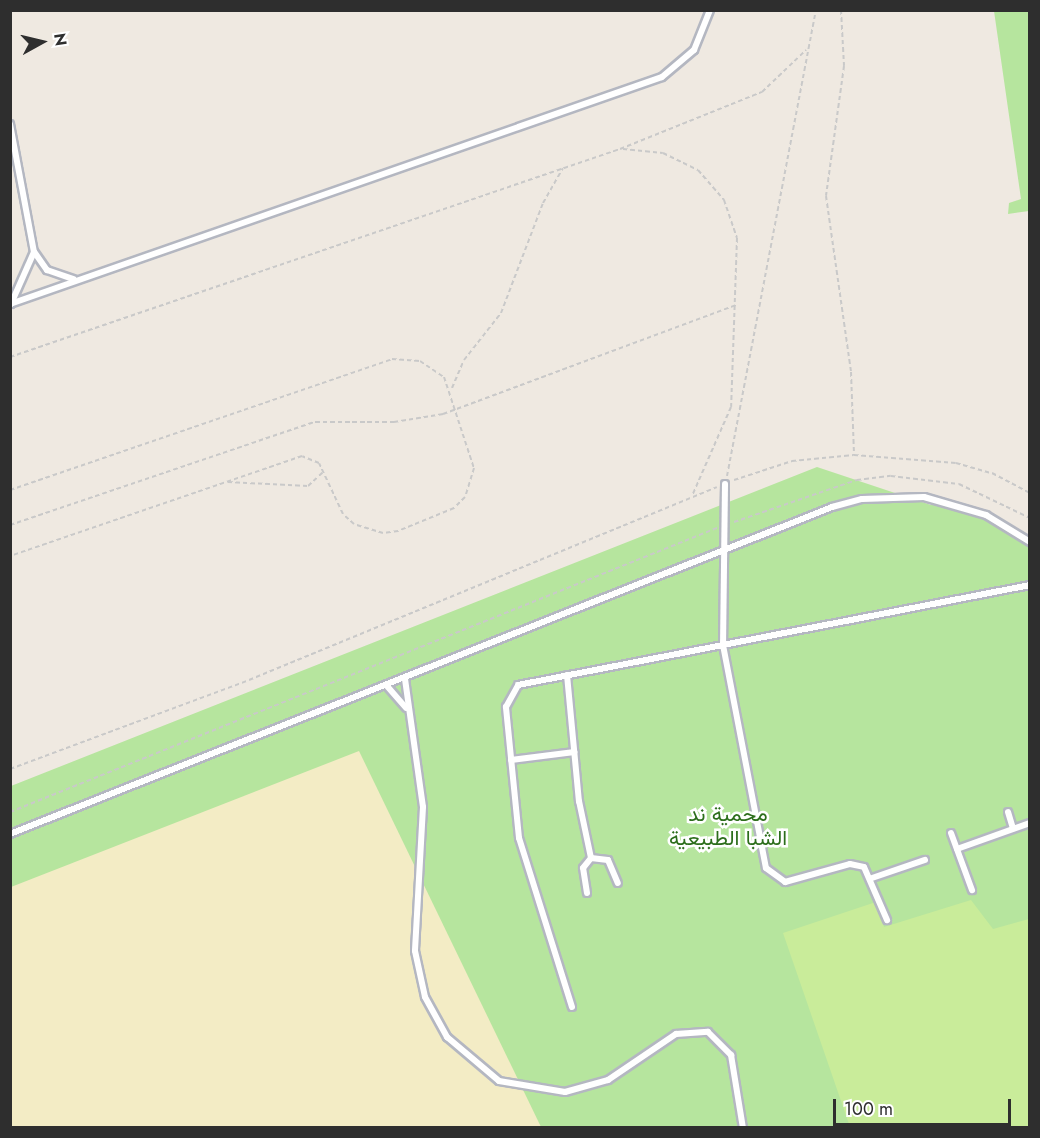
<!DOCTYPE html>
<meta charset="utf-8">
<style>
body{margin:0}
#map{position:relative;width:1040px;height:1138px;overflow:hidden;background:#efe9e1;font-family:Jost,Vazirmatn,sans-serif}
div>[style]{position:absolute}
.green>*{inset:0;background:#b6e59e}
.sand>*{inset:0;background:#f3ecc5}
.pitch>*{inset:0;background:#c9ec9a}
.path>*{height:2px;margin-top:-1px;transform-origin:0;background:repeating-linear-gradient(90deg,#c9c9c9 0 4.5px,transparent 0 7.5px)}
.roads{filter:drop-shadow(2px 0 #b4b7c1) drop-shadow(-2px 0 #b4b7c1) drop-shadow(0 2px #b4b7c1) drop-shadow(0 -2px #b4b7c1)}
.lane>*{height:6px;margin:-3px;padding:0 3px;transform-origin:3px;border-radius:3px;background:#fff}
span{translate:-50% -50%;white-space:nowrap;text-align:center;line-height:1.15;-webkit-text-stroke:5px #fff;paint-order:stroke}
.park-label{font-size:21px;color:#2c6e1b}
.frame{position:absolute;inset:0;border:12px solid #2e2e2e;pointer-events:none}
.north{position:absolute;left:12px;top:12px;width:60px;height:60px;-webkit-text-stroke:4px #fff;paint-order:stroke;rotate:82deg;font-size:16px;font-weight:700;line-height:24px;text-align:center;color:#2e2e2e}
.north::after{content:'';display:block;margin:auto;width:21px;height:27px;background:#2e2e2e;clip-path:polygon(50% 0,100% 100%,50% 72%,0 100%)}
.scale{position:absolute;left:833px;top:1099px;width:178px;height:27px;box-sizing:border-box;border:3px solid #2e2e2e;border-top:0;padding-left:8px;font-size:18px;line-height:21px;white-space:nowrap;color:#2e2e2e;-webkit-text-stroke:4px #fff;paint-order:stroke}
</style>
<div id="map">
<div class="green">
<i style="clip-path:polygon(994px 11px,1029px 11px,1029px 211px,1008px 214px,1009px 203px,1021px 199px)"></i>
<i style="clip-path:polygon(817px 467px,931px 505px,954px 503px,1029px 538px,1029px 1127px,11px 1128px,11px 786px)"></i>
</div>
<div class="sand">
<i style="clip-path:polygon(359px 751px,541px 1127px,11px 1128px,11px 887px)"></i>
</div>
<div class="pitch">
<i style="clip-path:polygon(971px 900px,993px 929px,1029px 919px,1029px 1127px,850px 1127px,783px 933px,876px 902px,884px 927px)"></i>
</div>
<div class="path">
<i style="left:841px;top:10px;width:56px;rotate:86.9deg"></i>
<i style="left:844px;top:66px;width:131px;rotate:97.9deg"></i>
<i style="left:826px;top:196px;width:178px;rotate:81.9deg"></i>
<i style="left:851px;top:372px;width:83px;rotate:87.9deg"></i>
<i style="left:623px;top:149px;width:40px;rotate:5.7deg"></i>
<i style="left:663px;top:153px;width:39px;rotate:26deg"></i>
<i style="left:698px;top:170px;width:40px;rotate:49deg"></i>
<i style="left:724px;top:200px;width:40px;rotate:71.1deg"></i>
<i style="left:737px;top:238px;width:169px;rotate:92deg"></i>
<i style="left:731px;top:407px;width:97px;rotate:113.7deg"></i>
<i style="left:10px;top:357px;width:644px;rotate:-18.83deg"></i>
<i style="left:620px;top:149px;width:153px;rotate:-21.9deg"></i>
<i style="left:762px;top:92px;width:61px;rotate:-43.7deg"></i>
<i style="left:452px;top:388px;width:30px;rotate:-67deg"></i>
<i style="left:464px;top:360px;width:60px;rotate:-51.8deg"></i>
<i style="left:501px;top:313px;width:118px;rotate:-69.1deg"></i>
<i style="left:543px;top:203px;width:40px;rotate:-60.3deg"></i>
<i style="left:727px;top:476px;width:474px;rotate:-79.2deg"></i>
<i style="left:734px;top:480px;width:61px;rotate:-18.1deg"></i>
<i style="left:792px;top:461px;width:62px;rotate:-5.5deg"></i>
<i style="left:854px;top:455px;width:102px;rotate:4.5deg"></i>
<i style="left:956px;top:463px;width:37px;rotate:16deg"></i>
<i style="left:992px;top:473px;width:43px;rotate:27.8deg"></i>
<i style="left:228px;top:482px;width:80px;rotate:2.9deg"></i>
<i style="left:308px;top:486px;width:21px;rotate:-43deg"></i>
<i style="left:10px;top:490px;width:404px;rotate:-18.9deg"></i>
<i style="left:392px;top:359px;width:28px;rotate:4deg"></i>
<i style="left:420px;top:361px;width:29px;rotate:34deg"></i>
<i style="left:444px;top:377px;width:96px;rotate:71.8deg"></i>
<i style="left:474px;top:468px;width:30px;rotate:107deg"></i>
<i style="left:465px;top:497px;width:16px;rotate:135deg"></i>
<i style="left:454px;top:508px;width:61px;rotate:157.7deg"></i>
<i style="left:398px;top:531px;width:15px;rotate:172deg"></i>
<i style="left:383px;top:533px;width:30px;rotate:-163deg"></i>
<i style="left:354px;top:524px;width:15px;rotate:-138deg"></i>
<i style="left:343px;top:514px;width:56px;rotate:-115.2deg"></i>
<i style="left:319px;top:463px;width:18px;rotate:-158deg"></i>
<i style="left:302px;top:456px;width:309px;rotate:161.1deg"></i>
<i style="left:734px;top:522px;width:130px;rotate:-18.9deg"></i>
<i style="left:857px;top:480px;width:34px;rotate:-7deg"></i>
<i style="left:891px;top:476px;width:68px;rotate:6.7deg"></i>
<i style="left:959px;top:484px;width:79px;rotate:25.6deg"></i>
<i style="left:10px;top:525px;width:322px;rotate:-18.7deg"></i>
<i style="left:315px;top:422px;width:79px"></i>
<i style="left:394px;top:422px;width:50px;rotate:-9.3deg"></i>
<i style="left:443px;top:414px;width:313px;rotate:-20.4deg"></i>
<i style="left:10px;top:769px;width:255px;rotate:-20.4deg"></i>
<i style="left:249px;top:680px;width:506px;rotate:-22.41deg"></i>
<i style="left:10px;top:812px;width:762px;rotate:-21.89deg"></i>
</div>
<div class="roads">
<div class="lane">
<i style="left:10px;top:124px;width:130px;rotate:79.4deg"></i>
<i style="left:34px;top:252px;width:57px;rotate:113.9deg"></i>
<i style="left:35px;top:253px;width:21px;rotate:55deg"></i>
<i style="left:47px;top:270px;width:28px;rotate:19deg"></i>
<i style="left:10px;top:304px;width:690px;rotate:-19.2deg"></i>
<i style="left:662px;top:77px;width:42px;rotate:-40.2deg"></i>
<i style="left:694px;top:50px;width:43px;rotate:-68.2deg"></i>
<i style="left:725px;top:484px;width:161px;rotate:90.7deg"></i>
<i style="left:723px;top:645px;width:227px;rotate:79.1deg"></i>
<i style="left:766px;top:868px;width:24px;rotate:36deg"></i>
<i style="left:785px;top:882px;width:67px;rotate:-15.5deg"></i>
<i style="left:850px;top:864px;width:14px;rotate:12deg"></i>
<i style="left:864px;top:867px;width:58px;rotate:66.5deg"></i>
<i style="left:567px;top:675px;width:127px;rotate:84.6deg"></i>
<i style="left:579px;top:801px;width:58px;rotate:78.1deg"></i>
<i style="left:405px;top:679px;width:129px;rotate:82deg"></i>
<i style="left:423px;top:807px;width:144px;rotate:93.2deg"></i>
<i style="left:415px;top:951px;width:47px;rotate:77.7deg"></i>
<i style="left:425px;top:997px;width:46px;rotate:61.2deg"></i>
<i style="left:447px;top:1037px;width:68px;rotate:40.2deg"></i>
<i style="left:499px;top:1081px;width:67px;rotate:9.5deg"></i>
<i style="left:565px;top:1092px;width:45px;rotate:-15.6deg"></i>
<i style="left:608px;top:1080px;width:82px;rotate:-34.1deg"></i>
<i style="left:676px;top:1034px;width:32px;rotate:-4deg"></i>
<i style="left:708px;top:1032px;width:33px;rotate:45deg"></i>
<i style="left:731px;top:1055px;width:74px;rotate:80.7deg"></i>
<i style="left:387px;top:686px;width:29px;rotate:49deg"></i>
<i style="left:511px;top:760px;width:64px;rotate:-7.2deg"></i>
<i style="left:1008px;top:812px;width:17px;rotate:73deg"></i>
<i style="left:951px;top:833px;width:61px;rotate:69.8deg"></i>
<i style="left:10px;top:834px;width:885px;rotate:-21.69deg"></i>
<i style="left:832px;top:507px;width:31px;rotate:-15deg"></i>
<i style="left:862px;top:499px;width:62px;rotate:-1.8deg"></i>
<i style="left:924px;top:497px;width:65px;rotate:16.2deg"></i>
<i style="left:986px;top:515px;width:52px;rotate:31.5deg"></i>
<i style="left:957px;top:849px;width:77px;rotate:-19.6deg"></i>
<i style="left:872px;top:878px;width:56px;rotate:-18.8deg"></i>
<i style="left:587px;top:893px;width:25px;rotate:-99deg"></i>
<i style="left:583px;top:868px;width:13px;rotate:-51deg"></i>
<i style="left:591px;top:858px;width:17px;rotate:7deg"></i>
<i style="left:608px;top:860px;width:25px;rotate:67deg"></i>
<i style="left:572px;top:1007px;width:177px;rotate:-107.4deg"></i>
<i style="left:519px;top:838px;width:132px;rotate:-95.7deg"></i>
<i style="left:506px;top:707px;width:25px;rotate:-61deg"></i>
<i style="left:518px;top:685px;width:522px;rotate:-11.05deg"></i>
</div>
</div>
<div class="park-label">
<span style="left:728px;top:826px">محمية ند<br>الشبا الطبيعية</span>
</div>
<div class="frame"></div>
<div class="north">N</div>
<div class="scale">100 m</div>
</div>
